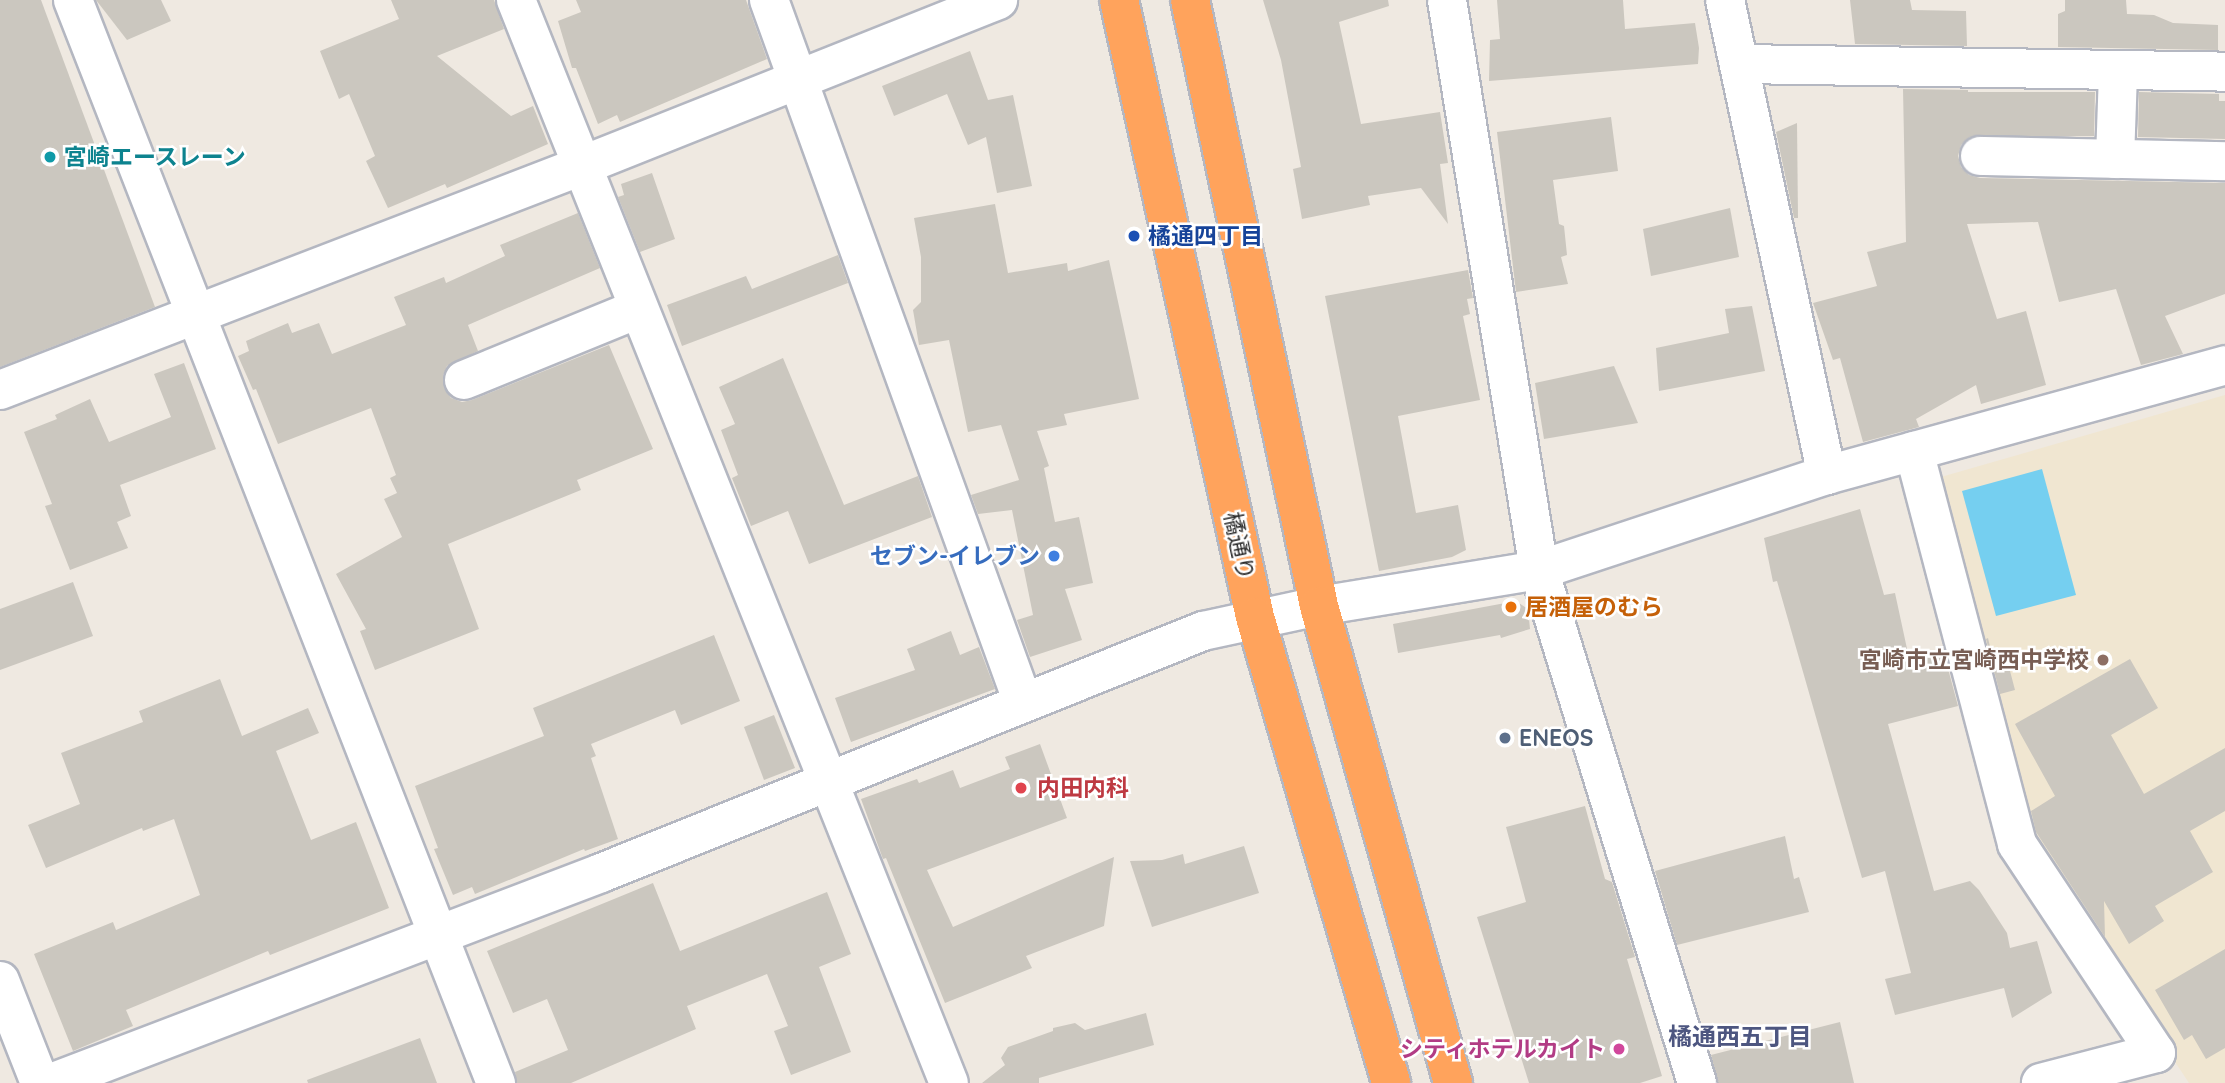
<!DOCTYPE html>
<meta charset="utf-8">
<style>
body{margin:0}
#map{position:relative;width:2225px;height:1083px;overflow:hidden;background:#efe9e1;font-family:Quicksand,"Noto Sans JP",sans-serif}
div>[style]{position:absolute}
.education>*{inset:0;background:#f0e6d1}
.water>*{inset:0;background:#75cff0}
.building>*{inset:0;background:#cbc7bf}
.roads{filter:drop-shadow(2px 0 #b4b7c1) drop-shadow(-2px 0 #b4b7c1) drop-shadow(0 2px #b4b7c1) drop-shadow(0 -2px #b4b7c1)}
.minor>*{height:38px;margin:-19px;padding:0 19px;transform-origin:19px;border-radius:19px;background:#fff}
.highway>*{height:38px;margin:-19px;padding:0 19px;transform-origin:19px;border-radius:19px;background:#ffa35c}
.dots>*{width:19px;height:19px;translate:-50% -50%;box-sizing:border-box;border:4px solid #fff;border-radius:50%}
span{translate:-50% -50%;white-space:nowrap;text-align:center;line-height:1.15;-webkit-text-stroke:5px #fff;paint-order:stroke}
.culture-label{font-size:23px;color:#0d838f;font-weight:700}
.left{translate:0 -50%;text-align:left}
.transit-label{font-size:23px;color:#164399;font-weight:700}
.street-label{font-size:23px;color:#2e2e2e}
.shop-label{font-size:23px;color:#366cbe;font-weight:700}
.right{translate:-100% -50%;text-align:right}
.food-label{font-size:23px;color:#c56008;font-weight:700}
.education-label{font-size:23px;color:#785e54;font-weight:700}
.service-label{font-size:23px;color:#4e5e75;font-weight:700}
.health-label{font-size:23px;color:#be3a42;font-weight:700}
.hotel-label{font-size:23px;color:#b23c85;font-weight:700}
.neighbourhood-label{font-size:24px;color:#4d5680;font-weight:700}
</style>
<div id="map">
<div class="education">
<i style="clip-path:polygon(2225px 395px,2225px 1083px,2189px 1083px,2029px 841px,1934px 479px)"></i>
</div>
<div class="water">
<i style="clip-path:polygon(2042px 469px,2076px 595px,1996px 616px,1962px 491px)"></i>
</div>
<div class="building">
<i style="clip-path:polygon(0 0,41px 0,155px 307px,0 367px)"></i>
<i style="clip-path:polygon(96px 0,161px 0,171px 21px,127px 40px)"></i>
<i style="clip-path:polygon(391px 0,494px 0,504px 29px,437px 56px,511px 116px,533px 106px,548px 144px,447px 188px,445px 184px,388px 208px,366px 161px,375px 156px,349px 94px,339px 99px,320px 51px,399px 19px)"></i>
<i style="clip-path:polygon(576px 0,746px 0,767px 59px,620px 122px,617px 115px,598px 124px,576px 68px,572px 68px,558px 21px,581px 12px)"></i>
<i style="clip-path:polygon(1263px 0,1388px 0,1389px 6px,1339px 22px,1361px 124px,1440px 112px,1448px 163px,1440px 164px,1448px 224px,1421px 188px,1368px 196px,1370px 205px,1302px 219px,1293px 169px,1301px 167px,1281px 60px)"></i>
<i style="clip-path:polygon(1497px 0,1623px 0,1625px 29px,1695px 23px,1699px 48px,1698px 64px,1489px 81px,1490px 40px,1500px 39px)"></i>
<i style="clip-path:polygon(1850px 0,1910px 0,1912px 10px,1966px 11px,1967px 46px,1855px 44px)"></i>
<i style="clip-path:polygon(2065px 0,2126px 0,2127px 14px,2154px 15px,2173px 23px,2218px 25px,2218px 50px,2058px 47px,2058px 14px,2065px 11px)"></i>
<i style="clip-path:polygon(970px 51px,988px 100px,1013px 95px,1032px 186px,997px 193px,986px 137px,968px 145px,947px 94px,894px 116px,882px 86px)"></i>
<i style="clip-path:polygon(1903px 89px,1968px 90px,1968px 92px,2095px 92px,2094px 136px,1970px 137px,1961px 145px,1958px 156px,1961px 167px,1969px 175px,1980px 178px,2225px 183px,2225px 294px,2165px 316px,2183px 354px,2141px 365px,2116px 289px,2059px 302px,2038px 222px,1967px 224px,1997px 319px,2026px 311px,2046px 385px,1981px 404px,1976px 385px,1916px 419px,1919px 427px,1863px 442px,1840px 358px,1833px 360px,1813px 303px,1877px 286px,1867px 252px,1906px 242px)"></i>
<i style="clip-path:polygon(2139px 92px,2219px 94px,2219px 101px,2225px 101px,2225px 139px,2138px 137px)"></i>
<i style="clip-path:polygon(1611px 117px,1618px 171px,1553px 180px,1559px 224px,1564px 226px,1567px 255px,1561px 257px,1568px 284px,1516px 292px,1497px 132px)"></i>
<i style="clip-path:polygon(1797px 123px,1798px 218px,1794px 218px,1776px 132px)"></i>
<i style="clip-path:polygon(652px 173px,675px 239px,640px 252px,618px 197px,624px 195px,621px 184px)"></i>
<i style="clip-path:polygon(995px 204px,1008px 273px,1067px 263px,1068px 271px,1109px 260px,1139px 399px,1064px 414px,1067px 425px,1037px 431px,1049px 466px,1044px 468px,1055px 522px,1079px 517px,1093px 583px,1065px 589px,1082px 640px,1030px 657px,1017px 620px,1033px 615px,1012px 510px,978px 514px,971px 495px,1019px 480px,1001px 425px,968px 432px,949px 340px,919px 345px,913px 310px,921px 302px,921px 257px,914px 218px)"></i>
<i style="clip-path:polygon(1730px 208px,1739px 257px,1651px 276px,1643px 229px)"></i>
<i style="clip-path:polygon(578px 213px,600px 268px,468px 325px,478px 351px,447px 366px,443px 376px,444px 388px,451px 398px,462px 402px,472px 400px,609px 345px,653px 449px,577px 480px,581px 490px,448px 544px,479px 629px,375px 670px,360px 631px,366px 629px,336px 574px,402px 537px,384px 499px,397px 493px,390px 478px,396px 475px,371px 408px,278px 444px,256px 389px,253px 390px,238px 356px,249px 351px,246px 341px,288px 323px,292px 333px,319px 323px,332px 354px,406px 325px,394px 297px,444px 277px,446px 283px,505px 256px,500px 245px)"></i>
<i style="clip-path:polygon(838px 255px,848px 283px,682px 346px,667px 305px,746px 276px,752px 289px)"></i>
<i style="clip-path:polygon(1468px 270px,1473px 298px,1467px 299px,1470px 314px,1463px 316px,1480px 400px,1398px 416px,1416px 513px,1458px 505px,1466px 550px,1452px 557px,1379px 571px,1325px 296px)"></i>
<i style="clip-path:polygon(1752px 306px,1765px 371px,1659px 391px,1656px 348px,1729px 333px,1725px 309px)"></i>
<i style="clip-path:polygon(783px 358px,844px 505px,918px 476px,932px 517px,809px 564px,788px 511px,751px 526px,732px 478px,738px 475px,721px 430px,735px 424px,719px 387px)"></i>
<i style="clip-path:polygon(184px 363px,216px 449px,120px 485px,131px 516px,117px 522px,128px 548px,70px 570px,45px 506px,52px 504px,24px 432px,57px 419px,55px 415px,90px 399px,109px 442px,171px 417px,154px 374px)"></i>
<i style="clip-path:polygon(1614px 366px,1638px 423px,1544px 439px,1535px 383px)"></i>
<i style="clip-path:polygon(1860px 509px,1884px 595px,1895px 593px,1909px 658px,1943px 650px,1958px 706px,1888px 724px,1934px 891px,1970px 881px,1979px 890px,2007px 933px,2010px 948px,2037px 941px,2052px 993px,2012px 1018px,2004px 988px,1895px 1015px,1885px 979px,1911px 973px,1885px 871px,1862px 878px,1777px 581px,1773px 582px,1764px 538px)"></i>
<i style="clip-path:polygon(73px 582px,93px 636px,0 670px,0 609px)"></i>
<i style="clip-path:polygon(1516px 601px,1528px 609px,1530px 629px,1501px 638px,1500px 635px,1398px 653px,1393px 624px)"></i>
<i style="clip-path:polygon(951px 631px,960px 655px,979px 647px,995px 689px,851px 742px,835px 698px,915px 670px,907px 649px)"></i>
<i style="clip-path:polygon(714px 635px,740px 701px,681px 725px,675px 710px,591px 744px,596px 756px,591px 758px,618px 839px,585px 851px,584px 849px,475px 894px,472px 887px,453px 895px,434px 849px,438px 848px,415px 786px,544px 736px,533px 708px)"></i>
<i style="clip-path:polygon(1988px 638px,1991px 651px,2004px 648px,2015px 690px,2000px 694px,1986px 639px)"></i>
<i style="clip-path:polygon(2130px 659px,2158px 708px,2111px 735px,2144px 794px,2225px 748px,2225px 811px,2190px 831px,2213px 872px,2155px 906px,2164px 921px,2129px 944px,2104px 901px,2105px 937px,2036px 832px,2031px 811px,2055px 796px,2015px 724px)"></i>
<i style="clip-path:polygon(220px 679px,242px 736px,308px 708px,319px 733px,276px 751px,311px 840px,356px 822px,389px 908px,270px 955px,268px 951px,126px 1010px,133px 1026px,73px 1051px,34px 954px,113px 922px,116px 930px,200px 895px,174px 819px,143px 831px,142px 828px,46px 868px,28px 825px,80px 804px,61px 753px,143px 722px,139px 711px)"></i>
<i style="clip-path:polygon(774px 715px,795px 768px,764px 780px,744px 727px)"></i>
<i style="clip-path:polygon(1040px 744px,1067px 818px,927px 870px,953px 927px,1114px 857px,1104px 926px,1026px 956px,1032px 968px,945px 1003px,886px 858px,883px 859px,861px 799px,917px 779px,919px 783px,953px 770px,960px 788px,1010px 769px,1005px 757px)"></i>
<i style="clip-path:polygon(1585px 806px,1605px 879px,1612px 882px,1635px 957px,1627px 959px,1662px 1076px,1640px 1083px,1529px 1083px,1477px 917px,1526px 902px,1506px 827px)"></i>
<i style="clip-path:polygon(1785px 836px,1794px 879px,1799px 877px,1809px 912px,1677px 945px,1655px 871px)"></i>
<i style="clip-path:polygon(1244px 846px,1259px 893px,1152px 927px,1130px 861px,1162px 860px,1183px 854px,1185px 864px)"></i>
<i style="clip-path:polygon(653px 883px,680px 951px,827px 892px,851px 954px,819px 967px,851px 1052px,791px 1075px,774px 1031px,788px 1026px,767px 974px,687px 1006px,696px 1029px,571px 1083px,517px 1083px,515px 1072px,568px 1050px,547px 999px,513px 1013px,487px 951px)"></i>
<i style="clip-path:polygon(2225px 949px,2225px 1048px,2206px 1059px,2192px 1035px,2184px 1040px,2155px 990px)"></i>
<i style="clip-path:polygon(1146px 1013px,1154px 1045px,1039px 1078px,1039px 1083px,982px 1083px,1005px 1065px,1001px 1058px,1008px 1047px,1053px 1031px,1053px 1028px,1075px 1023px,1085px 1030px)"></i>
<i style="clip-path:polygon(1840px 1022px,1854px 1083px,1718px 1083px,1711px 1055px)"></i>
<i style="clip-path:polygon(420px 1038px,437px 1083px,308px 1083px,307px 1080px)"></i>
</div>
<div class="roads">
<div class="minor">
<i style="left:73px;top:0;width:1163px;rotate:68.67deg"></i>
<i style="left:516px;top:0;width:1166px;rotate:68.21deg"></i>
<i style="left:769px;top:0;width:747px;rotate:70.13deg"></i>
<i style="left:1447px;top:0;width:577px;rotate:80.83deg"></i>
<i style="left:1539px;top:570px;width:537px;rotate:72.88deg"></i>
<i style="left:1725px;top:0;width:486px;rotate:77.9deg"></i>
<i style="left:1739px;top:64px;width:486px;rotate:0.9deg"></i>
<i style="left:1980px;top:156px;width:245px;rotate:1.2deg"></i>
<i style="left:2115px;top:159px;width:88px;rotate:-88deg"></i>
<i style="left:464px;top:380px;width:188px;rotate:-22.2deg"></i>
<i style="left:0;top:390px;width:623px;rotate:-21.08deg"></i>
<i style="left:581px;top:166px;width:449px;rotate:-21.7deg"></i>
<i style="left:1914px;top:451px;width:406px;rotate:75.3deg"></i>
<i style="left:2017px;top:844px;width:251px;rotate:56.4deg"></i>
<i style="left:2156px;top:1053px;width:119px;rotate:165.4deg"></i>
<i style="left:0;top:981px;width:110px;rotate:68.6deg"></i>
<i style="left:51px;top:1083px;width:589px;rotate:-20.9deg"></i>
<i style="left:601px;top:873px;width:649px;rotate:-21.9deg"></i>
<i style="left:1203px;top:631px;width:119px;rotate:-12.2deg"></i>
<i style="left:1319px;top:606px;width:223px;rotate:-9.3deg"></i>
<i style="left:1539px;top:570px;width:303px;rotate:-18.3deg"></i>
<i style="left:1827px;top:475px;width:413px;rotate:-15.4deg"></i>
</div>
<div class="highway">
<i style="left:1119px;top:0;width:632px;rotate:77.57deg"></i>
<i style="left:1255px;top:617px;width:485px;rotate:73.7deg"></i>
<i style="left:1190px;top:0;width:620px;rotate:77.98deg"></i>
<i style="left:1319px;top:606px;width:495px;rotate:74.3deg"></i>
</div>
</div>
<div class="dots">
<i style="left:50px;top:157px;background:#0f9aa8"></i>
<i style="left:1134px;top:236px;background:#1a4fb4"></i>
<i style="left:1054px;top:556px;background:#3f7fe0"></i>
<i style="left:1511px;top:607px;background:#e8710a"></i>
<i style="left:2103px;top:660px;background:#8d6e63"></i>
<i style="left:1505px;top:738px;background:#5c6f8a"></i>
<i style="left:1021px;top:788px;background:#e0444e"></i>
<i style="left:1619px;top:1049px;background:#d1479c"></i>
</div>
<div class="culture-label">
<span class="left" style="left:64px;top:157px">宮崎エースレーン</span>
</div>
<div class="transit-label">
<span class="left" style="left:1148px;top:236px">橘通四丁目</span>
</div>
<div class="street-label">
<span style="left:1239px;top:546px;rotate:78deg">橘通り</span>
</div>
<div class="shop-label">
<span class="right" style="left:1040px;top:556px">セブン-イレブン</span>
</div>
<div class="food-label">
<span class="left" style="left:1525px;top:607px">居酒屋のむら</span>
</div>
<div class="education-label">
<span class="right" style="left:2089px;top:660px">宮崎市立宮崎西中学校</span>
</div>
<div class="service-label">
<span class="left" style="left:1519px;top:738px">ENEOS</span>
</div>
<div class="health-label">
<span class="left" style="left:1037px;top:788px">内田内科</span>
</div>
<div class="hotel-label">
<span class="right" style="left:1605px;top:1049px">シティホテルカイト</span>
</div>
<div class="neighbourhood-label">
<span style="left:1740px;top:1037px">橘通西五丁目</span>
</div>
</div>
